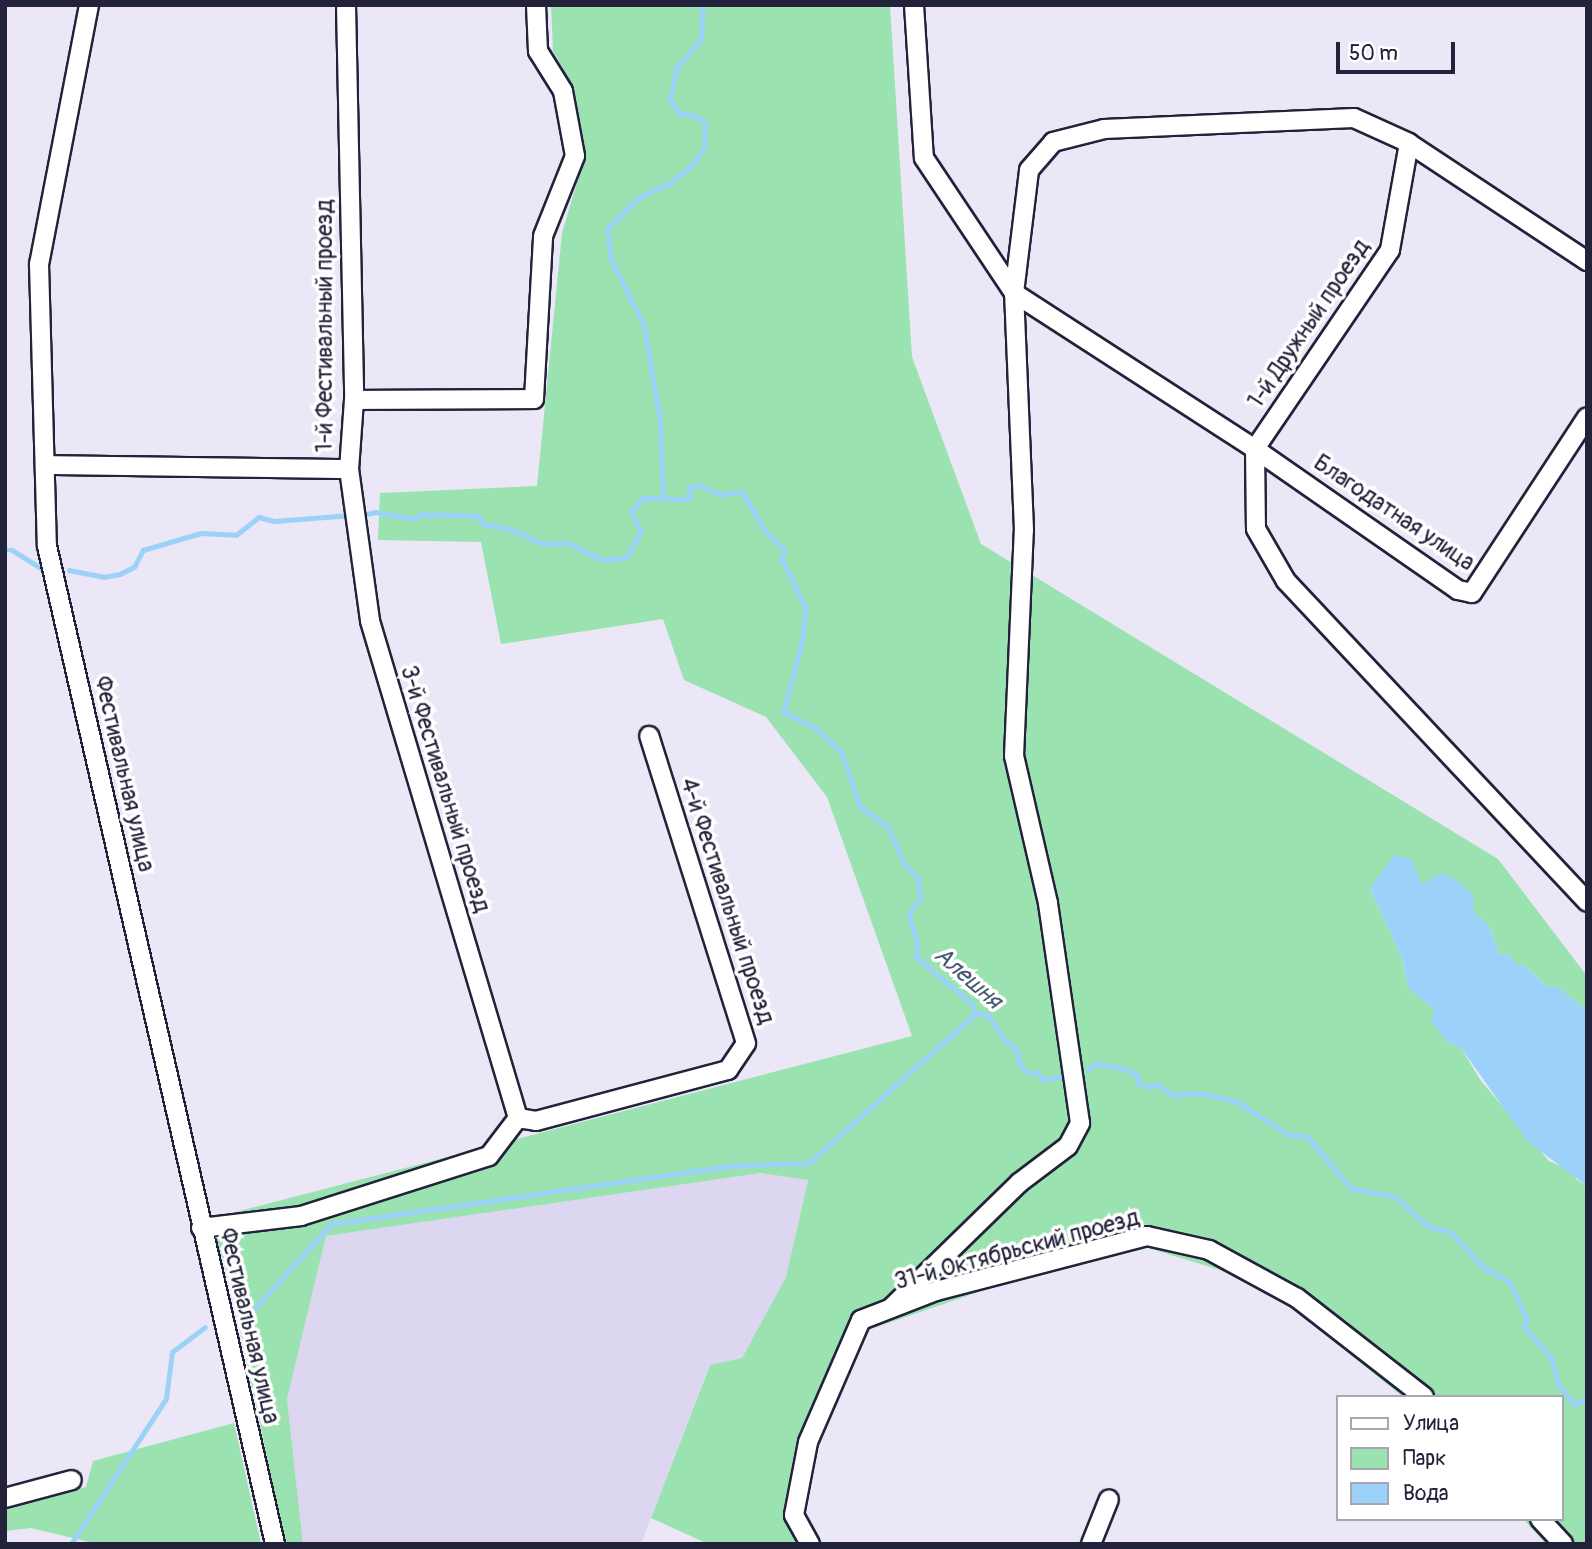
<!DOCTYPE html>
<meta charset="utf-8">
<style>
body{margin:0}
#map{position:relative;width:1592px;height:1549px;overflow:hidden;background:#ebe7f6;font-family:Pangolin,sans-serif}
div>[style]{position:absolute}
.built>*{inset:0;background:#ddd6f0}
.green>*{inset:0;background:#9ae2b0}
.water>*{inset:0;background:#9cd2fa}
.stream>*{height:4.5px;margin:-2.25px;padding:0 2.25px;transform-origin:2.25px;border-radius:2.25px;background:#9cd2fa}
.roads{filter:drop-shadow(2px 0 #22223b) drop-shadow(-2px 0 #22223b) drop-shadow(0 2px #22223b) drop-shadow(0 -2px #22223b)}
.minor>*{height:18px;margin:-9px;padding:0 9px;transform-origin:9px;border-radius:9px;background:#fff}
span{translate:-50% -50%;white-space:nowrap;text-align:center;line-height:1.15;-webkit-text-stroke:7px #fff;paint-order:stroke}
.street-label{font-size:23px;color:#22223b}
.water-label{font-size:24px;color:#475774;font-style:italic}
.frame{position:absolute;inset:0;border:7px solid #22223b;pointer-events:none}
.legend{position:absolute;left:1336px;top:1395px;width:228px;height:126px;box-sizing:border-box;background:#fff;border:2px solid #a7a7b1;margin:0;padding:9px 12px;list-style:none;font-size:21px;color:#22223b}
.legend li{display:flex;align-items:center;gap:14px;height:35px}
.legend b{width:35px;border:2px solid #a7a7b1}
.scale{position:absolute;left:1336px;top:42px;width:119px;height:32px;box-sizing:border-box;border:4px solid #22223b;border-top:0;padding-left:9px;font-size:21px;line-height:24px;white-space:nowrap;color:#22223b;-webkit-text-stroke:5px #fff;paint-order:stroke}
</style>
<div id="map">
<div class="built">
<i style="clip-path:polygon(761px 1173px,808px 1179px,786px 1277px,742px 1358px,709px 1366px,641px 1544px,303px 1544px,287px 1399px,326px 1236px)"></i>
</div>
<div class="green">
<i style="clip-path:polygon(551px 5px,890px 5px,912px 357px,981px 544px,1498px 859px,1587px 976px,1587px 1011px,1558px 987px,1547px 986px,1523px 964px,1519px 966px,1508px 954px,1499px 955px,1489px 926px,1474px 913px,1422px 884px,1370px 888px,1402px 958px,1408px 988px,1434px 1009px,1446px 1041px,1461px 1048px,1481px 1081px,1549px 1161px,1572px 1171px,1576px 1179px,1587px 1186px,1587px 1544px,1546px 1544px,1523px 1519px,1562px 1519px,1562px 1397px,1403px 1397px,1289px 1305px,1220px 1270px,1148px 1248px,993px 1287px,868px 1330px,816px 1443px,798px 1544px,706px 1543px,651px 1518px,710px 1365px,742px 1358px,786px 1277px,808px 1180px,761px 1173px,326px 1236px,287px 1399px,303px 1544px,285px 1544px,230px 1280px,209px 1219px,912px 1036px,827px 797px,766px 717px,684px 680px,663px 619px,501px 644px,481px 542px,378px 540px,380px 493px,537px 486px,562px 233px,583px 162px,574px 88px,553px 51px)"></i>
<i style="clip-path:polygon(234px 1423px,261px 1544px,98px 1544px,31px 1528px,5px 1531px,5px 1509px,86px 1487px,93px 1461px)"></i>
</div>
<div class="water">
<i style="clip-path:polygon(1394px 855px,1411px 859px,1422px 884px,1441px 873px,1455px 879px,1473px 895px,1474px 913px,1489px 926px,1499px 955px,1508px 954px,1519px 966px,1523px 964px,1547px 986px,1558px 987px,1587px 1011px,1587px 1186px,1527px 1141px,1461px 1048px,1446px 1041px,1431px 1021px,1434px 1009px,1408px 988px,1402px 958px,1370px 888px)"></i>
</div>
<div class="stream">
<i style="left:663px;top:497px;width:76px;rotate:-92.3deg"></i>
<i style="left:660px;top:421px;width:96px;rotate:-99.6deg"></i>
<i style="left:644px;top:326px;width:74px;rotate:-116.6deg"></i>
<i style="left:611px;top:260px;width:31px;rotate:-97deg"></i>
<i style="left:607px;top:229px;width:44px;rotate:-45deg"></i>
<i style="left:638px;top:198px;width:35px;rotate:-25deg"></i>
<i style="left:670px;top:183px;width:27px;rotate:-39deg"></i>
<i style="left:691px;top:166px;width:22px;rotate:-54deg"></i>
<i style="left:704px;top:148px;width:25px;rotate:-88deg"></i>
<i style="left:705px;top:123px;width:15px;rotate:-148deg"></i>
<i style="left:692px;top:115px;width:13px;rotate:-176deg"></i>
<i style="left:679px;top:114px;width:17px;rotate:-123deg"></i>
<i style="left:670px;top:100px;width:34px;rotate:-78deg"></i>
<i style="left:677px;top:67px;width:37px;rotate:-49deg"></i>
<i style="left:701px;top:39px;width:34px;rotate:-88deg"></i>
<i style="left:361px;top:515px;width:15px;rotate:-11deg"></i>
<i style="left:376px;top:512px;width:39px;rotate:10deg"></i>
<i style="left:414px;top:519px;width:9px;rotate:-32deg"></i>
<i style="left:422px;top:514px;width:57px;rotate:2deg"></i>
<i style="left:479px;top:516px;width:9px;rotate:63deg"></i>
<i style="left:483px;top:524px;width:27px;rotate:10deg"></i>
<i style="left:510px;top:529px;width:37px;rotate:24deg"></i>
<i style="left:544px;top:544px;width:25px;rotate:-2deg"></i>
<i style="left:569px;top:543px;width:37px;rotate:27deg"></i>
<i style="left:602px;top:560px;width:24px;rotate:-5deg"></i>
<i style="left:626px;top:558px;width:30px;rotate:-60deg"></i>
<i style="left:641px;top:532px;width:22px;rotate:-117deg"></i>
<i style="left:631px;top:512px;width:18px;rotate:-49deg"></i>
<i style="left:643px;top:498px;width:46px;rotate:1.2deg"></i>
<i style="left:689px;top:499px;width:11px;rotate:-90deg"></i>
<i style="left:689px;top:488px;width:11px;rotate:-15deg"></i>
<i style="left:700px;top:485px;width:23px;rotate:25deg"></i>
<i style="left:721px;top:495px;width:21px;rotate:-11deg"></i>
<i style="left:742px;top:491px;width:44px;rotate:59.9deg"></i>
<i style="left:764px;top:529px;width:30px;rotate:46deg"></i>
<i style="left:785px;top:551px;width:9px;rotate:111deg"></i>
<i style="left:782px;top:559px;width:55px;rotate:63.9deg"></i>
<i style="left:806px;top:608px;width:31px;rotate:96deg"></i>
<i style="left:803px;top:639px;width:75px;rotate:104.6deg"></i>
<i style="left:784px;top:712px;width:34px;rotate:27deg"></i>
<i style="left:814px;top:727px;width:38px;rotate:42deg"></i>
<i style="left:842px;top:752px;width:57px;rotate:71.6deg"></i>
<i style="left:860px;top:806px;width:35px;rotate:37deg"></i>
<i style="left:888px;top:827px;width:42px;rotate:65.9deg"></i>
<i style="left:905px;top:865px;width:18px;rotate:43deg"></i>
<i style="left:918px;top:877px;width:21px;rotate:82deg"></i>
<i style="left:921px;top:898px;width:21px;rotate:125deg"></i>
<i style="left:909px;top:915px;width:31px;rotate:73deg"></i>
<i style="left:918px;top:945px;width:12px;rotate:99deg"></i>
<i style="left:916px;top:957px;width:72px;rotate:39.9deg"></i>
<i style="left:971px;top:1003px;width:11px;rotate:63deg"></i>
<i style="left:976px;top:1013px;width:13px;rotate:9deg"></i>
<i style="left:989px;top:1015px;width:27px;rotate:59deg"></i>
<i style="left:1003px;top:1038px;width:20px;rotate:41deg"></i>
<i style="left:1018px;top:1051px;width:14px;rotate:82deg"></i>
<i style="left:1020px;top:1065px;width:11px;rotate:45deg"></i>
<i style="left:1028px;top:1073px;width:10px"></i>
<i style="left:1038px;top:1073px;width:9px;rotate:54deg"></i>
<i style="left:1043px;top:1080px;width:21px;rotate:-11deg"></i>
<i style="left:5px;top:550px;width:7px"></i>
<i style="left:12px;top:550px;width:34px;rotate:32deg"></i>
<i style="left:69px;top:570px;width:36px;rotate:11deg"></i>
<i style="left:104px;top:577px;width:16px;rotate:-11deg"></i>
<i style="left:120px;top:574px;width:16px;rotate:-27deg"></i>
<i style="left:134px;top:567px;width:19px;rotate:-62deg"></i>
<i style="left:143px;top:550px;width:60px;rotate:-16.3deg"></i>
<i style="left:201px;top:533px;width:35px;rotate:3deg"></i>
<i style="left:236px;top:535px;width:29px;rotate:-38deg"></i>
<i style="left:259px;top:517px;width:16px;rotate:15deg"></i>
<i style="left:274px;top:521px;width:77px;rotate:-4.5deg"></i>
<i style="left:1088px;top:1070px;width:11px;rotate:-34deg"></i>
<i style="left:1097px;top:1064px;width:25px;rotate:9deg"></i>
<i style="left:1122px;top:1068px;width:16px;rotate:22deg"></i>
<i style="left:1137px;top:1074px;width:9px;rotate:84deg"></i>
<i style="left:1138px;top:1083px;width:9px;rotate:27deg"></i>
<i style="left:1146px;top:1087px;width:11px;rotate:-15deg"></i>
<i style="left:1157px;top:1084px;width:19px;rotate:35deg"></i>
<i style="left:1173px;top:1095px;width:26px;rotate:-4deg"></i>
<i style="left:1199px;top:1093px;width:38px;rotate:12deg"></i>
<i style="left:1236px;top:1101px;width:63px;rotate:32.7deg"></i>
<i style="left:1289px;top:1135px;width:18px;rotate:3deg"></i>
<i style="left:1307px;top:1136px;width:68px;rotate:49.8deg"></i>
<i style="left:1351px;top:1188px;width:46px;rotate:11.3deg"></i>
<i style="left:1396px;top:1197px;width:43px;rotate:42.2deg"></i>
<i style="left:1428px;top:1226px;width:24px;rotate:15deg"></i>
<i style="left:1451px;top:1232px;width:47px;rotate:47.6deg"></i>
<i style="left:1483px;top:1267px;width:31px;rotate:29deg"></i>
<i style="left:1510px;top:1282px;width:41px;rotate:65.3deg"></i>
<i style="left:1527px;top:1319px;width:8px;rotate:113deg"></i>
<i style="left:1524px;top:1326px;width:43px;rotate:49.7deg"></i>
<i style="left:1552px;top:1359px;width:25px;rotate:76deg"></i>
<i style="left:1558px;top:1383px;width:26px;rotate:53deg"></i>
<i style="left:1574px;top:1404px;width:14px;rotate:-17deg"></i>
<i style="left:249px;top:1315px;width:122px;rotate:-48deg"></i>
<i style="left:331px;top:1224px;width:400px;rotate:-8.3deg"></i>
<i style="left:727px;top:1166px;width:82px;rotate:-2.1deg"></i>
<i style="left:809px;top:1163px;width:224px;rotate:-41.9deg"></i>
<i style="left:71px;top:1544px;width:173px;rotate:-56.8deg"></i>
<i style="left:166px;top:1399px;width:47px;rotate:-82.7deg"></i>
<i style="left:172px;top:1352px;width:41px;rotate:-37.1deg"></i>
</div>
<div class="roads">
<div class="minor">
<i style="left:89px;top:5px;width:264px;rotate:100.9deg"></i>
<i style="left:39px;top:264px;width:282px;rotate:88.4deg"></i>
<i style="left:47px;top:546px;width:1024px;rotate:77.13deg"></i>
<i style="left:346px;top:5px;width:395px;rotate:88.8deg"></i>
<i style="left:354px;top:400px;width:69px;rotate:94.1deg"></i>
<i style="left:349px;top:469px;width:153px;rotate:82.1deg"></i>
<i style="left:370px;top:621px;width:519px;rotate:73.42deg"></i>
<i style="left:914px;top:5px;width:153px;rotate:86.3deg"></i>
<i style="left:924px;top:158px;width:162px;rotate:56.3deg"></i>
<i style="left:1587px;top:261px;width:214px;rotate:-146.5deg"></i>
<i style="left:1409px;top:143px;width:109px;rotate:100.1deg"></i>
<i style="left:1390px;top:250px;width:240px;rotate:124.2deg"></i>
<i style="left:1255px;top:449px;width:247px;rotate:34.8deg"></i>
<i style="left:1458px;top:590px;width:14px;rotate:12deg"></i>
<i style="left:1472px;top:593px;width:210px;rotate:-56.8deg"></i>
<i style="left:1014px;top:293px;width:124px;rotate:-83deg"></i>
<i style="left:1029px;top:170px;width:37px;rotate:-49deg"></i>
<i style="left:1053px;top:142px;width:53px;rotate:-14.3deg"></i>
<i style="left:1104px;top:129px;width:250px;rotate:-2.5deg"></i>
<i style="left:1354px;top:118px;width:60px;rotate:24.4deg"></i>
<i style="left:354px;top:400px;width:180px;rotate:-0.3deg"></i>
<i style="left:534px;top:399px;width:163px;rotate:-86.8deg"></i>
<i style="left:543px;top:236px;width:86px;rotate:-68.2deg"></i>
<i style="left:575px;top:156px;width:66px;rotate:-100.5deg"></i>
<i style="left:563px;top:91px;width:47px;rotate:-122deg"></i>
<i style="left:538px;top:51px;width:46px;rotate:-92.5deg"></i>
<i style="left:45px;top:465px;width:304px;rotate:0.8deg"></i>
<i style="left:518px;top:1118px;width:18px;rotate:9deg"></i>
<i style="left:536px;top:1121px;width:199px;rotate:-14.9deg"></i>
<i style="left:728px;top:1070px;width:32px;rotate:-56deg"></i>
<i style="left:746px;top:1043px;width:322px;rotate:-107.5deg"></i>
<i style="left:201px;top:1228px;width:101px;rotate:-6.8deg"></i>
<i style="left:301px;top:1216px;width:197px;rotate:-17.7deg"></i>
<i style="left:489px;top:1156px;width:48px;rotate:-52.7deg"></i>
<i style="left:891px;top:1308px;width:179px;rotate:-44.3deg"></i>
<i style="left:1019px;top:1183px;width:61px;rotate:-37.1deg"></i>
<i style="left:1068px;top:1146px;width:26px;rotate:-62deg"></i>
<i style="left:1080px;top:1123px;width:222px;rotate:-98.3deg"></i>
<i style="left:1048px;top:903px;width:151px;rotate:-103deg"></i>
<i style="left:1014px;top:756px;width:226px;rotate:-87.5deg"></i>
<i style="left:1024px;top:530px;width:237px;rotate:-92.4deg"></i>
<i style="left:1014px;top:293px;width:287px;rotate:32.9deg"></i>
<i style="left:1255px;top:449px;width:80px;rotate:89.3deg"></i>
<i style="left:1256px;top:529px;width:60px;rotate:60deg"></i>
<i style="left:1286px;top:581px;width:440px;rotate:46.8deg"></i>
<i style="left:5px;top:1498px;width:69px;rotate:-15deg"></i>
<i style="left:1540px;top:1519px;width:34px;rotate:47deg"></i>
<i style="left:810px;top:1544px;width:33px;rotate:-119deg"></i>
<i style="left:794px;top:1515px;width:74px;rotate:-79.1deg"></i>
<i style="left:808px;top:1442px;width:133px;rotate:-66.5deg"></i>
<i style="left:861px;top:1320px;width:80px;rotate:-21.1deg"></i>
<i style="left:936px;top:1291px;width:218px;rotate:-14.6deg"></i>
<i style="left:1147px;top:1236px;width:64px;rotate:12.7deg"></i>
<i style="left:1209px;top:1250px;width:100px;rotate:28.6deg"></i>
<i style="left:1297px;top:1298px;width:161px;rotate:37.9deg"></i>
<i style="left:1091px;top:1544px;width:48px;rotate:-68.2deg"></i>
</div>
</div>
<div class="street-label">
<span style="left:1309px;top:324px;rotate:-56deg">1-й Дружный проезд</span>
<span style="left:325px;top:326px;rotate:-90deg">1-й Фестивальный проезд</span>
<span style="left:1394px;top:513px;rotate:34deg">Благодатная улица</span>
<span style="left:124px;top:774px;rotate:77deg">Фестивальная улица</span>
<span style="left:445px;top:789px;rotate:73deg">3-й Фестивальный проезд</span>
<span style="left:727px;top:901px;rotate:72deg">4-й Фестивальный проезд</span>
<span style="left:1017px;top:1250px;rotate:-15deg">31-й Октябрьский проезд</span>
<span style="left:249px;top:1326px;rotate:77deg">Фестивальная улица</span>
</div>
<div class="water-label">
<span style="left:968px;top:978px;rotate:41deg">Алешня</span>
</div>
<div class="frame"></div>
<ul class="legend">
<li><b style="height:9px;background:#fff"></b>Улица</li>
<li><b style="height:19px;background:#9ae2b0"></b>Парк</li>
<li><b style="height:19px;background:#9cd2fa"></b>Вода</li>
</ul>
<div class="scale">50 m</div>
</div>
